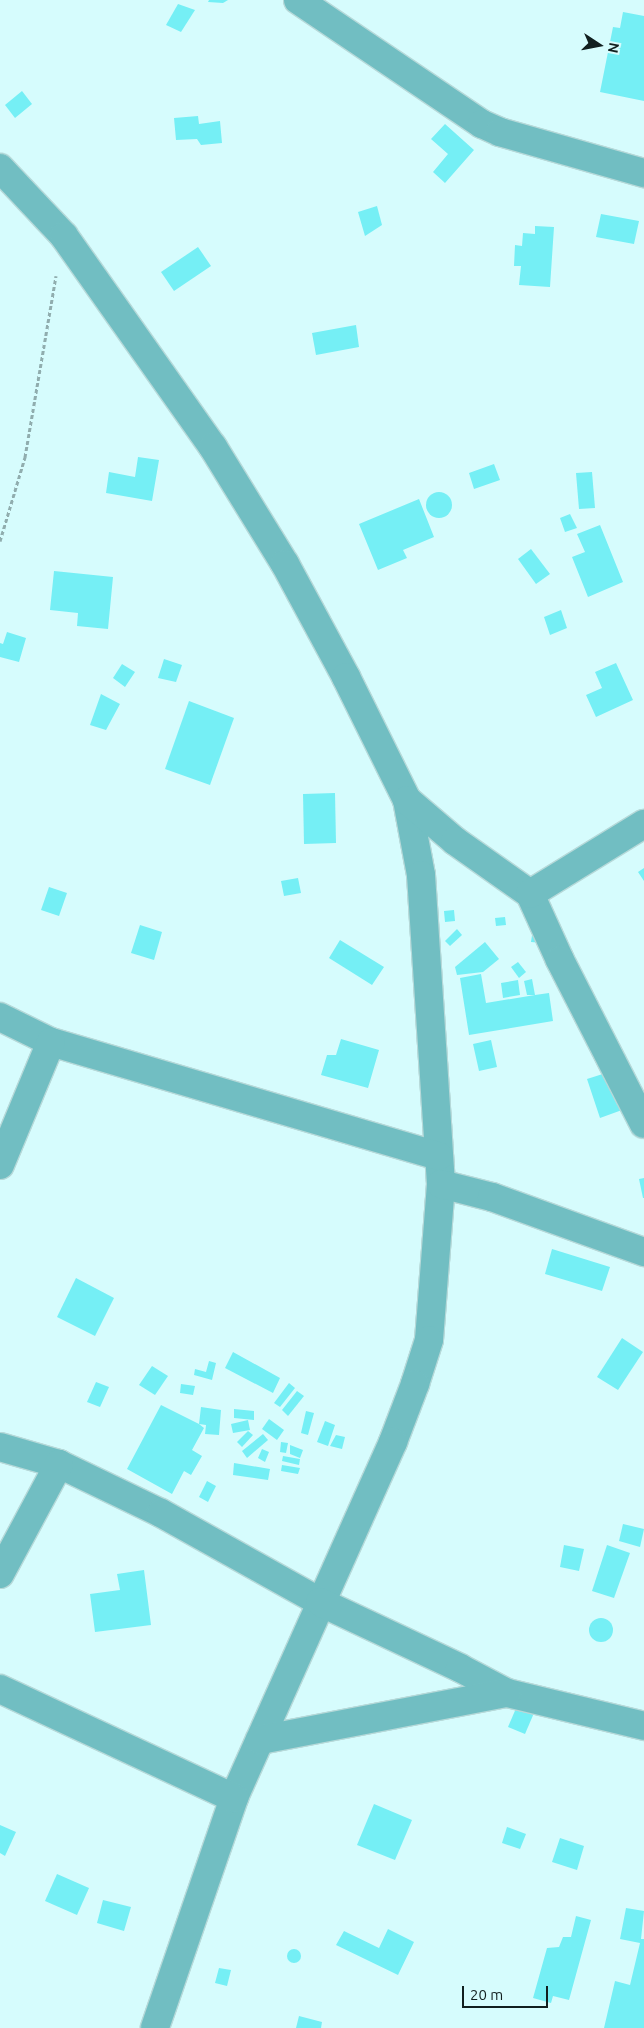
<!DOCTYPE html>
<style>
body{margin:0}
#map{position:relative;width:644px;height:2028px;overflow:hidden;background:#d6fcfd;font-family:Ubuntu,sans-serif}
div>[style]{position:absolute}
.building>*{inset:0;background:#75eff5}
.round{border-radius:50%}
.path>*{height:3px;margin-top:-1.5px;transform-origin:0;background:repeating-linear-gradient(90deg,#90adae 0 4px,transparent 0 6.5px)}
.roads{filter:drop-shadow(1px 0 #b6d9d9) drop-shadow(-1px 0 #b6d9d9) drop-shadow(0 1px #b6d9d9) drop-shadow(0 -1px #b6d9d9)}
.street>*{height:28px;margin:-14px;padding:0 14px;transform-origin:14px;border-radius:14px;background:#71bec2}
span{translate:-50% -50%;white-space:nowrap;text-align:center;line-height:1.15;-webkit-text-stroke:4px #d6fcfd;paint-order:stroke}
.north{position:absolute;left:574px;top:20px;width:50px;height:50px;-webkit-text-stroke:4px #d6fcfd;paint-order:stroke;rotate:101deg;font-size:14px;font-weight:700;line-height:20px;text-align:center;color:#111f1f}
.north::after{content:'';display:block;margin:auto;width:18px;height:22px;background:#111f1f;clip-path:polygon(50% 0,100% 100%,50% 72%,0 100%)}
.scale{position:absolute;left:462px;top:1986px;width:86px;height:22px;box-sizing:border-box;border:2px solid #111f1f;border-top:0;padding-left:6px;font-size:15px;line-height:18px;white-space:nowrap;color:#111f1f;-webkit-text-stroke:4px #d6fcfd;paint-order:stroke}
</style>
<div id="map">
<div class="building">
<i style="clip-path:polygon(209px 0,228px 0,223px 3px,208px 2px)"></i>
<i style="clip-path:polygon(178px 4px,195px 10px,181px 32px,166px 25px)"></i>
<i style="clip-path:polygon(623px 12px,644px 16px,644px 101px,600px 92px,613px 27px,620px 28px)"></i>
<i style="clip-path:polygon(22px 91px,32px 104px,15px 118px,5px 105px)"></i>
<i style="clip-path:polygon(198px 116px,199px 124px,220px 121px,222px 143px,201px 145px,197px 139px,176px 140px,174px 118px)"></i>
<i style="clip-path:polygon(445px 124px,474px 150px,445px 183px,433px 172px,448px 154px,431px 139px)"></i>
<i style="clip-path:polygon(377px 206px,382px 225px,365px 236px,358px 212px)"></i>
<i style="clip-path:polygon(601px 214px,639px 221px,634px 244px,596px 237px)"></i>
<i style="clip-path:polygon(535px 226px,554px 227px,550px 287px,519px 285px,521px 266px,514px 266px,515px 245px,522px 246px,523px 233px,535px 234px)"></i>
<i style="clip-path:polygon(198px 247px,211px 266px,174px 291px,161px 272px)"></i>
<i style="clip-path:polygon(356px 325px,359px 347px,316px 355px,312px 333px)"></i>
<i style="clip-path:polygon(138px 457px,159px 460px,152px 501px,106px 493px,109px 472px,135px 477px)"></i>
<i style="clip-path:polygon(494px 464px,500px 480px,474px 489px,469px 473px)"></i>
<i style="clip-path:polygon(592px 472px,595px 508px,579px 509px,576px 473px)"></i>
<i class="round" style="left:426px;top:492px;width:26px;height:26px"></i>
<i style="clip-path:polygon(419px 499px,434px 537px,403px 550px,407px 558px,378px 570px,359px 524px)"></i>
<i style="clip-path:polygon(570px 514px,577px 528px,565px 532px,560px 518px)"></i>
<i style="clip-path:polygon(600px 525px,623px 582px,588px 597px,572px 557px,585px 552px,577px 534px)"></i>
<i style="clip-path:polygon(531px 549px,550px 574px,536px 584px,518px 559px)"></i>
<i style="clip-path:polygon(54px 571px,113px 577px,108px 629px,77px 626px,78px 613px,50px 610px)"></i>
<i style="clip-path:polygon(561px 610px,567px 628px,550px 635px,544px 617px)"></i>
<i style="clip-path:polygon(7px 632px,26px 638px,19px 662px,0 657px,0 643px,3px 644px)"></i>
<i style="clip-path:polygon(164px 659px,182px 665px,176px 682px,158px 678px)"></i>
<i style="clip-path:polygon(616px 663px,633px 700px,596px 717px,586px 695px,602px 688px,595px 672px)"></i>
<i style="clip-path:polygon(122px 664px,135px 672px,125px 687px,113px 678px)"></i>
<i style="clip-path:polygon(101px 694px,120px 704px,106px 730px,90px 725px)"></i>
<i style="clip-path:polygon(189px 701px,234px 718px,210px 785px,165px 769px)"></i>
<i style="clip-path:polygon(335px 793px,336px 843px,304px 844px,303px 794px)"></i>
<i style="clip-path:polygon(644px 868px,644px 881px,638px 872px)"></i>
<i style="clip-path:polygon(298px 878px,301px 893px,284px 896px,281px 881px)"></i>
<i style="clip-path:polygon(49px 887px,67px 893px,59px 916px,41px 910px)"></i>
<i style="clip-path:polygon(454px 910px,455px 921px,445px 922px,444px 911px)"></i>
<i style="clip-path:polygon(505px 917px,506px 925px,496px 926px,495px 918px)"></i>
<i style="clip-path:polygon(534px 922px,543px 943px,531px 942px)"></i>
<i style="clip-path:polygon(140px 925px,162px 932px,154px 960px,131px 953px)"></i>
<i style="clip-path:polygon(457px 929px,462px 935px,450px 946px,445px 941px)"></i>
<i style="clip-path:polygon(340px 940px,384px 967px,372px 985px,329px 958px)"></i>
<i style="clip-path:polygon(485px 942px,499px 959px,483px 972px,457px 975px,455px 967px)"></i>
<i style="clip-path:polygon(518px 962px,526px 972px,519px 978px,511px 967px)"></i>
<i style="clip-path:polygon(481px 974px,486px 1003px,535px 995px,527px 995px,524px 981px,532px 979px,535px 995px,549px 993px,553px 1021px,469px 1035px,460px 978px)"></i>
<i style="clip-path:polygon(518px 980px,520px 995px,503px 998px,501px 983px)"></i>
<i style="clip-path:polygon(341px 1039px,379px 1050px,368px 1088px,321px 1075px,327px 1055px,336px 1055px)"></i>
<i style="clip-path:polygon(491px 1040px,497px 1067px,479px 1071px,473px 1044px)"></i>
<i style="clip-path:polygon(609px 1072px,622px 1110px,600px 1118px,587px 1079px)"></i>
<i style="clip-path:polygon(644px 1178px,644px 1198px,643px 1198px,639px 1179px)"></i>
<i style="clip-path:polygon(552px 1249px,610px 1267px,602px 1291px,545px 1274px)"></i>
<i style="clip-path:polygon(76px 1278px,114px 1298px,95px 1336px,57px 1317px)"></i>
<i style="clip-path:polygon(622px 1338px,643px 1352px,618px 1390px,597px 1377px)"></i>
<i style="clip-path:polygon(233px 1352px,280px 1378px,273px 1393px,225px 1368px)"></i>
<i style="clip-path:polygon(209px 1361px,216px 1363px,212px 1380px,194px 1375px,195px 1369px,206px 1372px)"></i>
<i style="clip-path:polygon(152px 1366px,168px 1376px,155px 1395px,139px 1385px)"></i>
<i style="clip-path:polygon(96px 1382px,109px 1387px,100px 1407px,87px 1402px)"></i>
<i style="clip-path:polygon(289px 1383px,295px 1388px,280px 1407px,274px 1403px)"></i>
<i style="clip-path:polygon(181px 1384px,195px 1386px,193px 1395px,180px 1393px)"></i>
<i style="clip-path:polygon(297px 1391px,304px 1396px,288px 1416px,282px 1410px)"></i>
<i style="clip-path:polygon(161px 1405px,199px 1424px,201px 1407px,221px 1410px,219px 1435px,205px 1434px,206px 1425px,199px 1424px,204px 1428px,192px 1450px,202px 1456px,191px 1475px,184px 1471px,172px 1494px,127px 1469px)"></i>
<i style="clip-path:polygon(234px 1409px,254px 1411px,254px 1420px,234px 1418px)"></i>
<i style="clip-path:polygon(306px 1411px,314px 1413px,308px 1435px,301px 1433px)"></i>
<i style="clip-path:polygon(269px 1419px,284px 1430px,277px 1440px,262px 1429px)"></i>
<i style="clip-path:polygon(248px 1420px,250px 1430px,233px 1433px,231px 1424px)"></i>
<i style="clip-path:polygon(325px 1421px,335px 1425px,328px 1446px,317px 1442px)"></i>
<i style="clip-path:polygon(248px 1431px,253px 1435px,242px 1447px,237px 1442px)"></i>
<i style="clip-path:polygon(263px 1434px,268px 1440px,247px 1458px,242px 1451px)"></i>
<i style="clip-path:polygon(336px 1435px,345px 1437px,342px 1449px,330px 1446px)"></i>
<i style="clip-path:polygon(281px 1442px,288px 1443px,286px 1453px,280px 1452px)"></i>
<i style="clip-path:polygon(290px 1445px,303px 1450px,300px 1458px,290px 1454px)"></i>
<i style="clip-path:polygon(262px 1449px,269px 1452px,265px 1462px,258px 1458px)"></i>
<i style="clip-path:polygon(283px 1456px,300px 1459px,299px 1465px,282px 1461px)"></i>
<i style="clip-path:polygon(234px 1463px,270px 1469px,268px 1480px,233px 1475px)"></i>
<i style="clip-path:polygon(282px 1465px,300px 1468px,298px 1474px,281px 1471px)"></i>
<i style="clip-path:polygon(207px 1481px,216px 1486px,208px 1502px,199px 1497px)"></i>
<i style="clip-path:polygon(623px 1524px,644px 1529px,640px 1547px,619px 1541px)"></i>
<i style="clip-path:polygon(564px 1545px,584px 1549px,579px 1571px,560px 1567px)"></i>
<i style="clip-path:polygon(607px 1545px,630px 1553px,614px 1598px,592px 1591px)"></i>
<i style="clip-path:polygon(144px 1570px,151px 1625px,95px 1632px,90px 1594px,120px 1590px,117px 1574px)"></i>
<i class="round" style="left:589px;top:1618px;width:24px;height:24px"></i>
<i style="clip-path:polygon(517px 1706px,534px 1713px,525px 1734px,508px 1727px)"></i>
<i style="clip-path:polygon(374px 1804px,412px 1820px,395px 1860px,357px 1845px)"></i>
<i style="clip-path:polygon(0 1825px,16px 1832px,5px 1856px,0 1853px)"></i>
<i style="clip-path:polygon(507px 1827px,526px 1834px,520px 1849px,502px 1843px)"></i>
<i style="clip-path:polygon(560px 1838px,584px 1846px,577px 1870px,552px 1862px)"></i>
<i style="clip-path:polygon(57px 1874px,89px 1888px,77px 1915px,45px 1901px)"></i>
<i style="clip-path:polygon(103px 1900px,131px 1907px,124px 1931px,97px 1923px)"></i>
<i style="clip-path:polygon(626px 1908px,644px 1911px,641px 1939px,644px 1939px,644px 2028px,604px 2028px,615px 1981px,630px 1985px,640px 1943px,620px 1939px)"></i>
<i style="clip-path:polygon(576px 1916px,591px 1920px,569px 2000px,553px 1996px,551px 2003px,533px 1998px,547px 1948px,559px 1947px,563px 1937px,571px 1937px)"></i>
<i style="clip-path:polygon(388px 1929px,414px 1942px,398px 1975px,336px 1945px,344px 1931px,379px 1948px)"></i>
<i class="round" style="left:287px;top:1949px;width:14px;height:14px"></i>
<i style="clip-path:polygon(219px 1968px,231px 1970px,227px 1986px,215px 1983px)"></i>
<i style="clip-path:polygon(299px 2016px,322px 2022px,321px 2028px,296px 2028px)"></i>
</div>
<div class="path">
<i style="left:0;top:541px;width:88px;rotate:-73.4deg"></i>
<i style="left:25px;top:457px;width:184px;rotate:-80.3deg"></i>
</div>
<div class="roads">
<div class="street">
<i style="left:298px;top:0;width:222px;rotate:34deg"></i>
<i style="left:482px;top:124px;width:20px;rotate:24deg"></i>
<i style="left:500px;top:132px;width:150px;rotate:15.9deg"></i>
<i style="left:0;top:168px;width:93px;rotate:46.7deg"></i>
<i style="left:64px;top:236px;width:258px;rotate:54.8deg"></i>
<i style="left:213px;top:447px;width:137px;rotate:58.4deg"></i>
<i style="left:285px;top:564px;width:128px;rotate:61.6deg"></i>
<i style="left:346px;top:677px;width:137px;rotate:63.6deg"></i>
<i style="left:407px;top:800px;width:76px;rotate:79.4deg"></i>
<i style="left:421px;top:875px;width:310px;rotate:86.3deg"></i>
<i style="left:441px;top:1184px;width:156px;rotate:94.4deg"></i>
<i style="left:429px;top:1340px;width:46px;rotate:107.7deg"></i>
<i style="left:415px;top:1384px;width:62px;rotate:110.8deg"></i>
<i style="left:393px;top:1442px;width:390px;rotate:114.1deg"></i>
<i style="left:234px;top:1798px;width:243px;rotate:109deg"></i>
<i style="left:407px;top:800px;width:63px;rotate:40.5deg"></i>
<i style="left:455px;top:841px;width:92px;rotate:35.2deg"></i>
<i style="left:530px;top:894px;width:72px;rotate:65.6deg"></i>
<i style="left:560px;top:960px;width:184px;rotate:62.9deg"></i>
<i style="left:530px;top:894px;width:134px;rotate:-31.6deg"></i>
<i style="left:0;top:1017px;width:57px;rotate:26.1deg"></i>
<i style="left:51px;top:1042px;width:404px;rotate:16.4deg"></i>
<i style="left:0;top:1165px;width:133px;rotate:-67.5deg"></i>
<i style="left:441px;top:1184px;width:53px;rotate:14.3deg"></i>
<i style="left:492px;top:1197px;width:162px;rotate:19.9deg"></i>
<i style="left:0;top:1447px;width:61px;rotate:16.1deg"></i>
<i style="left:59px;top:1464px;width:113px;rotate:25.7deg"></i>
<i style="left:161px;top:1513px;width:182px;rotate:29.2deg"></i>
<i style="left:320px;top:1602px;width:155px;rotate:25.2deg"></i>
<i style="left:460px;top:1668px;width:53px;rotate:28deg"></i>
<i style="left:507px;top:1693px;width:141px;rotate:13.5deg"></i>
<i style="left:0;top:1574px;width:125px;rotate:-61.8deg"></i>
<i style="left:0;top:1689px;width:258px;rotate:25deg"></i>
<i style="left:260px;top:1740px;width:251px;rotate:-10.8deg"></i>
</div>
</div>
<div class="north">N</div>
<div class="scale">20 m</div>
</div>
